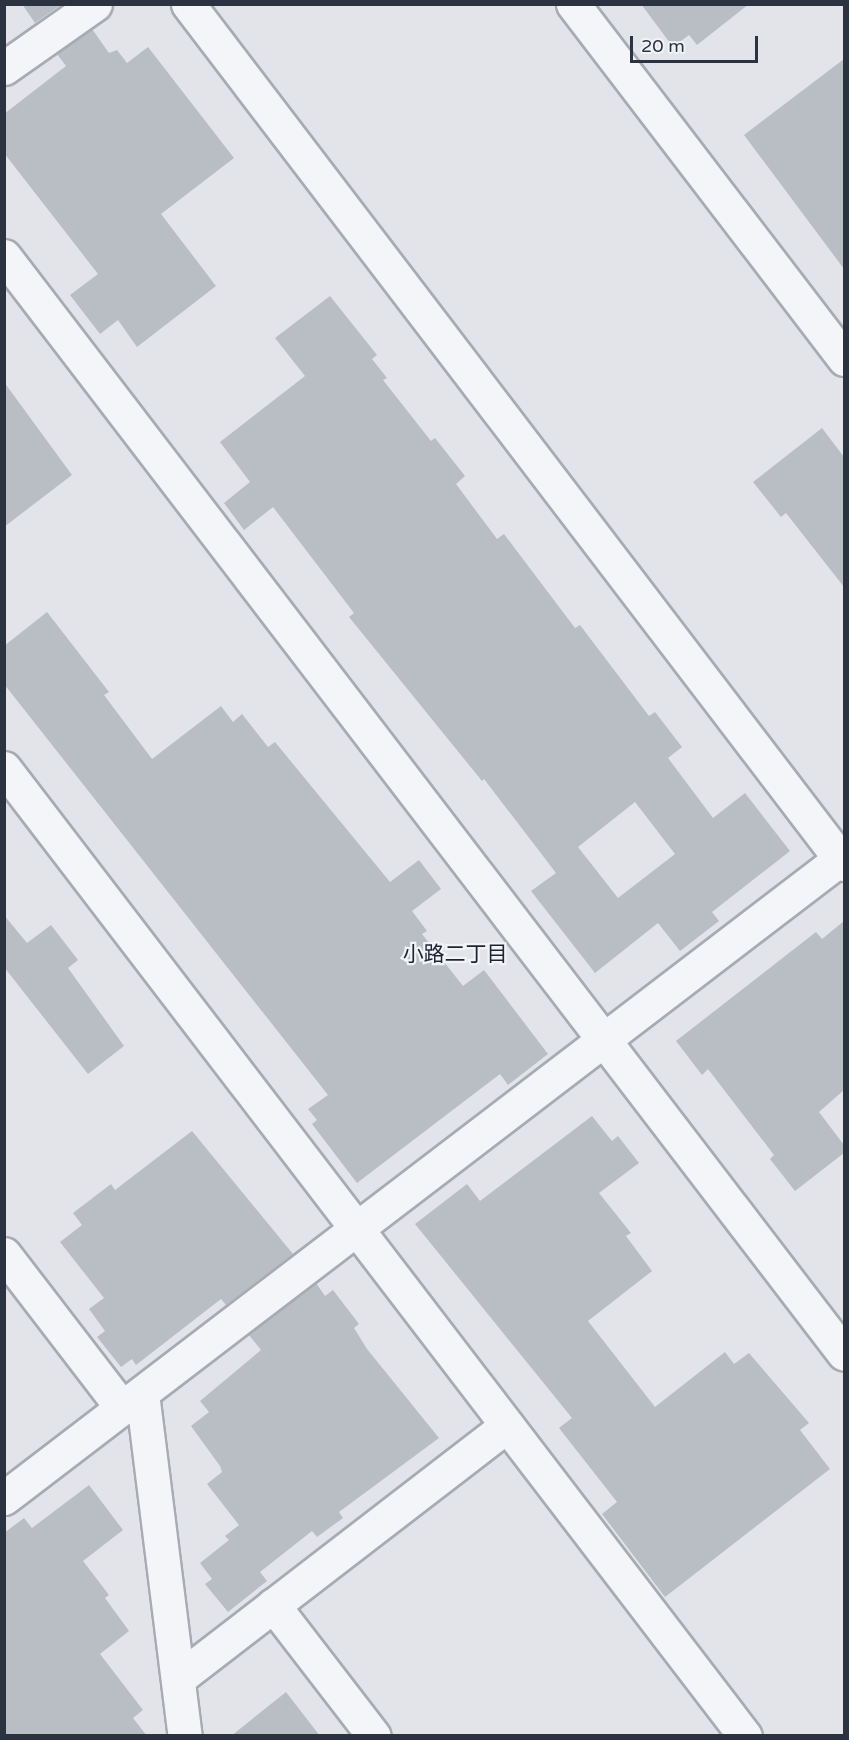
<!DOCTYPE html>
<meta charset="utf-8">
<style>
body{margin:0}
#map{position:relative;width:849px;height:1740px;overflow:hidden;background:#e2e4e9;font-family:"Varela Round","Noto Sans JP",sans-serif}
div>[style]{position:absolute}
.building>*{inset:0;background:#b9bec5}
.roads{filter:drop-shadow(2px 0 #a7abb3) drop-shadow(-2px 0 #a7abb3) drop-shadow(0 2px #a7abb3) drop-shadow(0 -2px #a7abb3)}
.street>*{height:33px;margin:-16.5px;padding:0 16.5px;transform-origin:16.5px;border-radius:16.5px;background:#f4f5f8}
span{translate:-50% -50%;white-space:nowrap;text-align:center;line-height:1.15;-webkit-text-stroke:4.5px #f1f3f7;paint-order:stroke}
.neighbourhood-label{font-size:21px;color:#1d2330}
.frame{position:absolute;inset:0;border:6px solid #2b3240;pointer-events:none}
.scale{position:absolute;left:630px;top:36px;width:128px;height:27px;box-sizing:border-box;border:3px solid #2b3240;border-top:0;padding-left:8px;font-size:18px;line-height:21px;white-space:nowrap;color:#2b3240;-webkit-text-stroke:4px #f1f3f7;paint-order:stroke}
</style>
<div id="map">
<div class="building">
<i style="clip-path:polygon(22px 4px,62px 4px,35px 23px)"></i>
<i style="clip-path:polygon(641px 4px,749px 4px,697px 45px,689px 35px,673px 47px)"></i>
<i style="clip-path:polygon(92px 29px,109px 53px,117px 50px,127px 63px,148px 47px,234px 158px,161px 214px,216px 286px,137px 347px,118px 320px,100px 334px,70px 295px,98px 274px,4px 153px,4px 114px,66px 66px,57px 54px)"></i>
<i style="clip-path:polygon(844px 59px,844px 269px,744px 135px)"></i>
<i style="clip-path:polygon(evenodd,330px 296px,377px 355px,372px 359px,387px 378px,383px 380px,431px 441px,435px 438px,465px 476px,456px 484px,497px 539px,504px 534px,575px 628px,580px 625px,649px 716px,655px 712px,682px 747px,668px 758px,713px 818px,745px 793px,790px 851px,712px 912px,719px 921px,680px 951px,658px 923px,595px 973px,531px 891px,556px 873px,484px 779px,482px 781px,349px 617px,354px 613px,273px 507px,244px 530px,224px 503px,250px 482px,220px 442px,305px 376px,275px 338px,330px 296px,635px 802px,675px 854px,618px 898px,578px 847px,635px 802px)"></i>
<i style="clip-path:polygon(4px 382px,72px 475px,4px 527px)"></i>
<i style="clip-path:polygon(822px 428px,844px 457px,844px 587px,786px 513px,781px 517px,753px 482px)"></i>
<i style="clip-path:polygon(47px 612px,109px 692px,104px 695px,152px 759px,221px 706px,233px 722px,242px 714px,268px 747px,275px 742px,390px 882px,419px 860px,441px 889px,412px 911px,427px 931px,422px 934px,463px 986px,484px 970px,548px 1054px,508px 1085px,500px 1074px,357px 1183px,312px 1124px,317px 1120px,308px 1109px,328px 1095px,4px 684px,4px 646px)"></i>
<i style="clip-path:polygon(4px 915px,27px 943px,51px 925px,78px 960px,68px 968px,124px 1046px,88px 1074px,4px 967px)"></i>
<i style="clip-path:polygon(844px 921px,844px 1090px,819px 1112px,844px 1145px,844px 1153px,795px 1191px,770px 1159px,774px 1155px,708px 1069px,702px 1075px,676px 1041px,816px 932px,822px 939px)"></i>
<i style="clip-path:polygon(592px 1116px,612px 1141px,618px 1136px,639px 1163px,599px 1193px,631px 1233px,626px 1236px,652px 1271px,588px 1321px,655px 1407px,725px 1352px,734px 1364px,749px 1353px,809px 1423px,800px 1430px,830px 1469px,665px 1597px,602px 1514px,617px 1502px,559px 1428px,572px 1418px,415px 1224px,467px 1184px,480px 1201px)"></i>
<i style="clip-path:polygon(192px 1131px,293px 1254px,226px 1305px,221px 1299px,136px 1365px,132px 1359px,121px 1367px,97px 1337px,105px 1331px,89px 1309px,104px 1298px,60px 1242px,82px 1225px,73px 1213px,111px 1184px,115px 1190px)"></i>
<i style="clip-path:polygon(316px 1283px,325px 1296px,333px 1290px,359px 1324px,354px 1328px,367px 1349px,439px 1438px,339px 1512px,343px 1518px,317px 1537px,312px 1531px,260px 1572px,267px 1581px,228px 1612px,205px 1584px,212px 1579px,200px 1563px,229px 1540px,225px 1536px,239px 1525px,207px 1484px,222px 1472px,220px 1466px,191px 1426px,209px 1412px,200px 1401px,261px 1350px,249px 1335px)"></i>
<i style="clip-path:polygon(89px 1485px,123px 1530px,83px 1561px,109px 1595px,105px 1598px,129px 1631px,100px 1654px,143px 1710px,133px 1718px,147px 1736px,4px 1736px,4px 1533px,24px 1518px,32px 1528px)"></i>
<i style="clip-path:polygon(286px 1692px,320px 1736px,231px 1736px)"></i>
</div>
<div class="roads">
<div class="street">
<i style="left:188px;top:4px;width:1082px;rotate:52.66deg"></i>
<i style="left:573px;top:4px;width:447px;rotate:52.6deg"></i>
<i style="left:4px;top:68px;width:111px;rotate:-35.1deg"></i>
<i style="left:4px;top:256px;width:1382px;rotate:52.58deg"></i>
<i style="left:4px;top:768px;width:1219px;rotate:52.57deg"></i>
<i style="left:4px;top:1254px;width:194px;rotate:52.5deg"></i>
<i style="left:142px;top:1393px;width:346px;rotate:82.9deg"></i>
<i style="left:4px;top:1498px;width:1057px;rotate:-37.39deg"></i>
<i style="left:273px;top:1605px;width:165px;rotate:52.4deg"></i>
<i style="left:179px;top:1678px;width:414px;rotate:-37.6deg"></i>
</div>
</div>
<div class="neighbourhood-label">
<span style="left:455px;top:955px">小路二丁目</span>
</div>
<div class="frame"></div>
<div class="scale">20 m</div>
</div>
